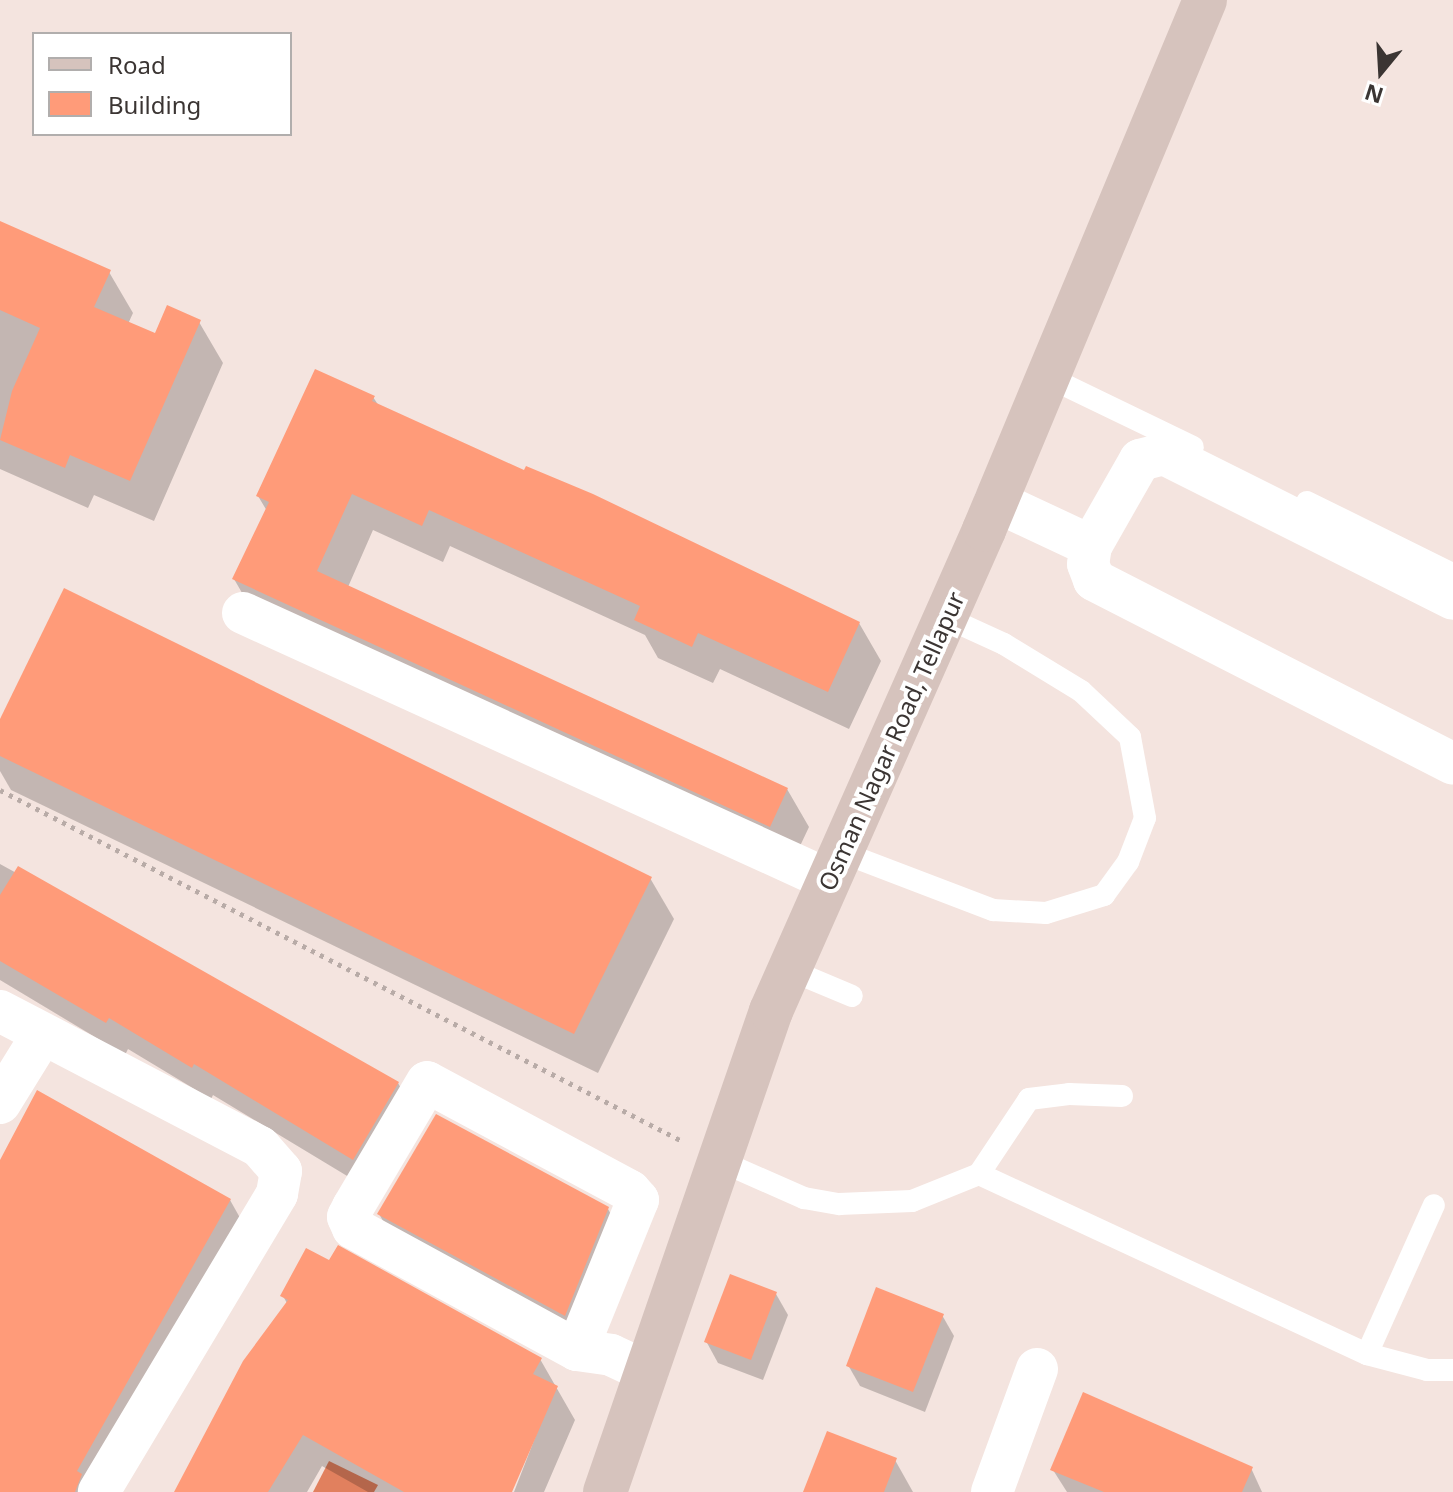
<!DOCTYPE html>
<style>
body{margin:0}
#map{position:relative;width:1453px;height:1492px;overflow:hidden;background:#f4e4df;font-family:"Noto Sans",sans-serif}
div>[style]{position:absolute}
.water>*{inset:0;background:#e1805e}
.shadow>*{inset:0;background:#0003}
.building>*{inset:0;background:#ff9b79}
.path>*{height:5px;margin-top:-2.5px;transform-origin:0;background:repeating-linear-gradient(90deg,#b8aba7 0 4px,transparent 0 10px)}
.lane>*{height:22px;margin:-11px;padding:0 11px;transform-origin:11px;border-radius:11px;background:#fff}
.street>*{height:42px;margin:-21px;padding:0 21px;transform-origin:21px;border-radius:21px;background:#fff}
.secondary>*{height:44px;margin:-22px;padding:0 22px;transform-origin:22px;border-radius:22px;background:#d6c3bd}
span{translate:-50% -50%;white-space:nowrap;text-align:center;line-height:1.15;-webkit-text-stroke:8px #fff;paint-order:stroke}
.street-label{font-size:24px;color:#3b3533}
.legend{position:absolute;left:32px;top:32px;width:260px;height:104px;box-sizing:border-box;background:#fff;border:2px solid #b1aead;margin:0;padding:10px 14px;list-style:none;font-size:24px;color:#3b3533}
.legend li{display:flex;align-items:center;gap:16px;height:40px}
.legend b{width:40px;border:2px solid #b1aead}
.north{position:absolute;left:1341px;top:32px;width:80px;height:80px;-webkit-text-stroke:6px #fff;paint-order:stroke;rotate:198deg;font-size:22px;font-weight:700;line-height:32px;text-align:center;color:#3b3533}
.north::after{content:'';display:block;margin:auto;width:28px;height:36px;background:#3b3533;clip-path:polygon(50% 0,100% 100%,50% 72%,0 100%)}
</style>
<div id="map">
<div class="water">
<i style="clip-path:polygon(329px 1461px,378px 1485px,374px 1492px,313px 1492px)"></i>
</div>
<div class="shadow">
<i style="clip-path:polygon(0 223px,109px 272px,133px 313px,128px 324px,156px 336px,199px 322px,223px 363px,154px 521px,94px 495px,88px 508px,0 469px)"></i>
<i style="clip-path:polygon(373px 397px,379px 406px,859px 623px,881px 661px,849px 729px,720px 669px,713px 683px,658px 658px,645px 635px,450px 546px,443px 562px,373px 530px,348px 587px,787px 789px,809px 827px,792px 863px,256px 617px,234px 579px,267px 511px,258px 496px)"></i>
<i style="clip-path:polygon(0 723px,650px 878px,674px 919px,598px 1073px,11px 790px,0 771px)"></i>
<i style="clip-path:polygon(0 864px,398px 1083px,417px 1116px,372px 1191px,213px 1095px,211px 1099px,128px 1049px,125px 1055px,0 980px)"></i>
<i style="clip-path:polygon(0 1176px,230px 1200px,248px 1232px,103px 1492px,0 1492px)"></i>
<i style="clip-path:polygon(608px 1209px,631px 1250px,590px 1352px,403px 1255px,379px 1214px)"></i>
<i style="clip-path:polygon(776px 1294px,788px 1315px,763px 1380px,718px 1363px,706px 1341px)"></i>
<i style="clip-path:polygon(283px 1296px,540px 1359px,575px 1420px,544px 1492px,514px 1492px,552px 1394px,510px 1492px,368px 1492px,322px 1466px,307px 1492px,176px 1492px,288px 1305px)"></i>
<i style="clip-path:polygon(942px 1315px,954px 1336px,925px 1412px,860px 1386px,848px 1365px)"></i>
<i style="clip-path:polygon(895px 1460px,913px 1492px,805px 1492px)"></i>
<i style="clip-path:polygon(1251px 1468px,1262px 1492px,1067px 1492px,1053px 1470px)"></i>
</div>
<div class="building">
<i style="clip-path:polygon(0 221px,111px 270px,94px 307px,155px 333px,167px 305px,201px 320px,130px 481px,70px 455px,65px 468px,0 440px,12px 391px,40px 328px,0 310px)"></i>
<i style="clip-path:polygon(315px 369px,375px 396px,372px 401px,524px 470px,526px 466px,593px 494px,860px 622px,828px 692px,698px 633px,692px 647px,634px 620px,640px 606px,429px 510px,422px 526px,352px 494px,317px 571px,788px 788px,770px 827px,232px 579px,269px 502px,256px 496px)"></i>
<i style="clip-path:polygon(64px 588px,652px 877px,574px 1034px,0 756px,0 719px)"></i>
<i style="clip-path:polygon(18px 866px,399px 1082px,353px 1160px,194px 1064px,192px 1068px,109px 1018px,106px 1023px,0 961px,0 895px)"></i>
<i style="clip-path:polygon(37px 1090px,231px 1199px,77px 1471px,82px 1474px,75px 1492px,0 1492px,0 1160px)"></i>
<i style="clip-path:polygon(436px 1114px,609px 1207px,565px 1316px,377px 1214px)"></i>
<i style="clip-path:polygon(338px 1245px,542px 1358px,533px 1374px,558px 1386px,512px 1492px,404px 1492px,303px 1435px,268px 1492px,174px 1492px,243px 1361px,288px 1300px,280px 1296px,306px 1248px,329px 1260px)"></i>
<i style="clip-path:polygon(730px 1274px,777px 1292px,751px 1360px,704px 1342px)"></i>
<i style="clip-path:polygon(876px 1287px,944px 1314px,913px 1392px,846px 1366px)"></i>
<i style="clip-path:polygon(1083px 1392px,1253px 1467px,1242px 1492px,1104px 1492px,1050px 1470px)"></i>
<i style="clip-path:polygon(827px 1431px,897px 1458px,884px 1492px,803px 1492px)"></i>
</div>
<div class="path">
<i style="left:0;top:790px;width:769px;rotate:27.23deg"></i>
</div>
<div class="lane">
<i style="left:1046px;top:376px;width:163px;rotate:25.8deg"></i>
<i style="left:1307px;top:502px;width:163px;rotate:26.3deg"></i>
<i style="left:841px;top:852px;width:163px;rotate:20.9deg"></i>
<i style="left:993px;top:910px;width:53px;rotate:3.2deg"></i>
<i style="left:1046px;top:913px;width:61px;rotate:-17.2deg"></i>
<i style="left:1104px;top:895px;width:41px;rotate:-54deg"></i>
<i style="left:1128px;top:862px;width:47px;rotate:-68.9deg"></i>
<i style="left:1145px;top:818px;width:82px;rotate:-100.5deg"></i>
<i style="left:1130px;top:737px;width:67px;rotate:-136.8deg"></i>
<i style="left:1081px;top:691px;width:90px;rotate:-148.6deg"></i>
<i style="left:1004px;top:644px;width:65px;rotate:-155.4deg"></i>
<i style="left:790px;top:970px;width:67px;rotate:22.8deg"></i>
<i style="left:720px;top:1161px;width:92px;rotate:23.8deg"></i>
<i style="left:804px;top:1198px;width:36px;rotate:10deg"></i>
<i style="left:839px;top:1204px;width:73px;rotate:-2.4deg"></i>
<i style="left:912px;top:1201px;width:72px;rotate:-21.9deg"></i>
<i style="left:979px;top:1174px;width:428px;rotate:24.9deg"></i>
<i style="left:1367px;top:1354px;width:62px;rotate:14.9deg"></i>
<i style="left:1427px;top:1370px;width:26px"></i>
<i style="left:979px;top:1174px;width:90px;rotate:-56.3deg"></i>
<i style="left:1029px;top:1099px;width:40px;rotate:-7.1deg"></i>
<i style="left:1069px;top:1094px;width:53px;rotate:2.2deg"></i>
<i style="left:1367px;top:1354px;width:163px;rotate:-65.8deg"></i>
</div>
<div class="street">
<i style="left:995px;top:501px;width:106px;rotate:25.1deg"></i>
<i style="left:1091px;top:546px;width:18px;rotate:99deg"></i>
<i style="left:1088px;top:564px;width:17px;rotate:69deg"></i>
<i style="left:1094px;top:580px;width:403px;rotate:27.1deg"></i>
<i style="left:1091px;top:546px;width:99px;rotate:-60.3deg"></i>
<i style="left:1140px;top:460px;width:25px;rotate:-14deg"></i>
<i style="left:1164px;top:454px;width:323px;rotate:26.6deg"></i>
<i style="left:243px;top:613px;width:644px;rotate:24.5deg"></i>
<i style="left:0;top:1011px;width:293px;rotate:27.6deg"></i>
<i style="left:260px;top:1147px;width:32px;rotate:49deg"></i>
<i style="left:281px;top:1171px;width:23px;rotate:100deg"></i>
<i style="left:277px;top:1194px;width:347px;rotate:120.9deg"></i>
<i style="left:0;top:1103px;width:80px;rotate:-58.3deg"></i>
<i style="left:577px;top:1350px;width:162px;rotate:-67.9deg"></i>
<i style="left:638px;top:1200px;width:12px;rotate:-132deg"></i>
<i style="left:630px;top:1191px;width:230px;rotate:-151.8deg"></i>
<i style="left:427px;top:1082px;width:145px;rotate:120.6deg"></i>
<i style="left:353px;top:1207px;width:11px;rotate:117deg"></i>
<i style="left:348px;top:1217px;width:12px;rotate:66deg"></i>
<i style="left:353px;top:1228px;width:255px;rotate:28.6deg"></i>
<i style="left:577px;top:1350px;width:34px;rotate:8deg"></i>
<i style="left:611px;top:1355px;width:40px;rotate:25deg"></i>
<i style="left:992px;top:1492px;width:131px;rotate:-69.9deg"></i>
</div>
<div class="secondary">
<i style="left:605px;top:1492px;width:509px;rotate:-70.96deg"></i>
<i style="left:771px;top:1011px;width:526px;rotate:-66.11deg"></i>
<i style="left:984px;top:530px;width:574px;rotate:-67.36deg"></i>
</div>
<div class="street-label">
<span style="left:891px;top:741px;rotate:-66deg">Osman Nagar Road, Tellapur</span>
</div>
<ul class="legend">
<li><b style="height:10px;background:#d6c3bd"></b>Road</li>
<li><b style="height:22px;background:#ff9b79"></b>Building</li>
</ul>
<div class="north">N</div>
</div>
